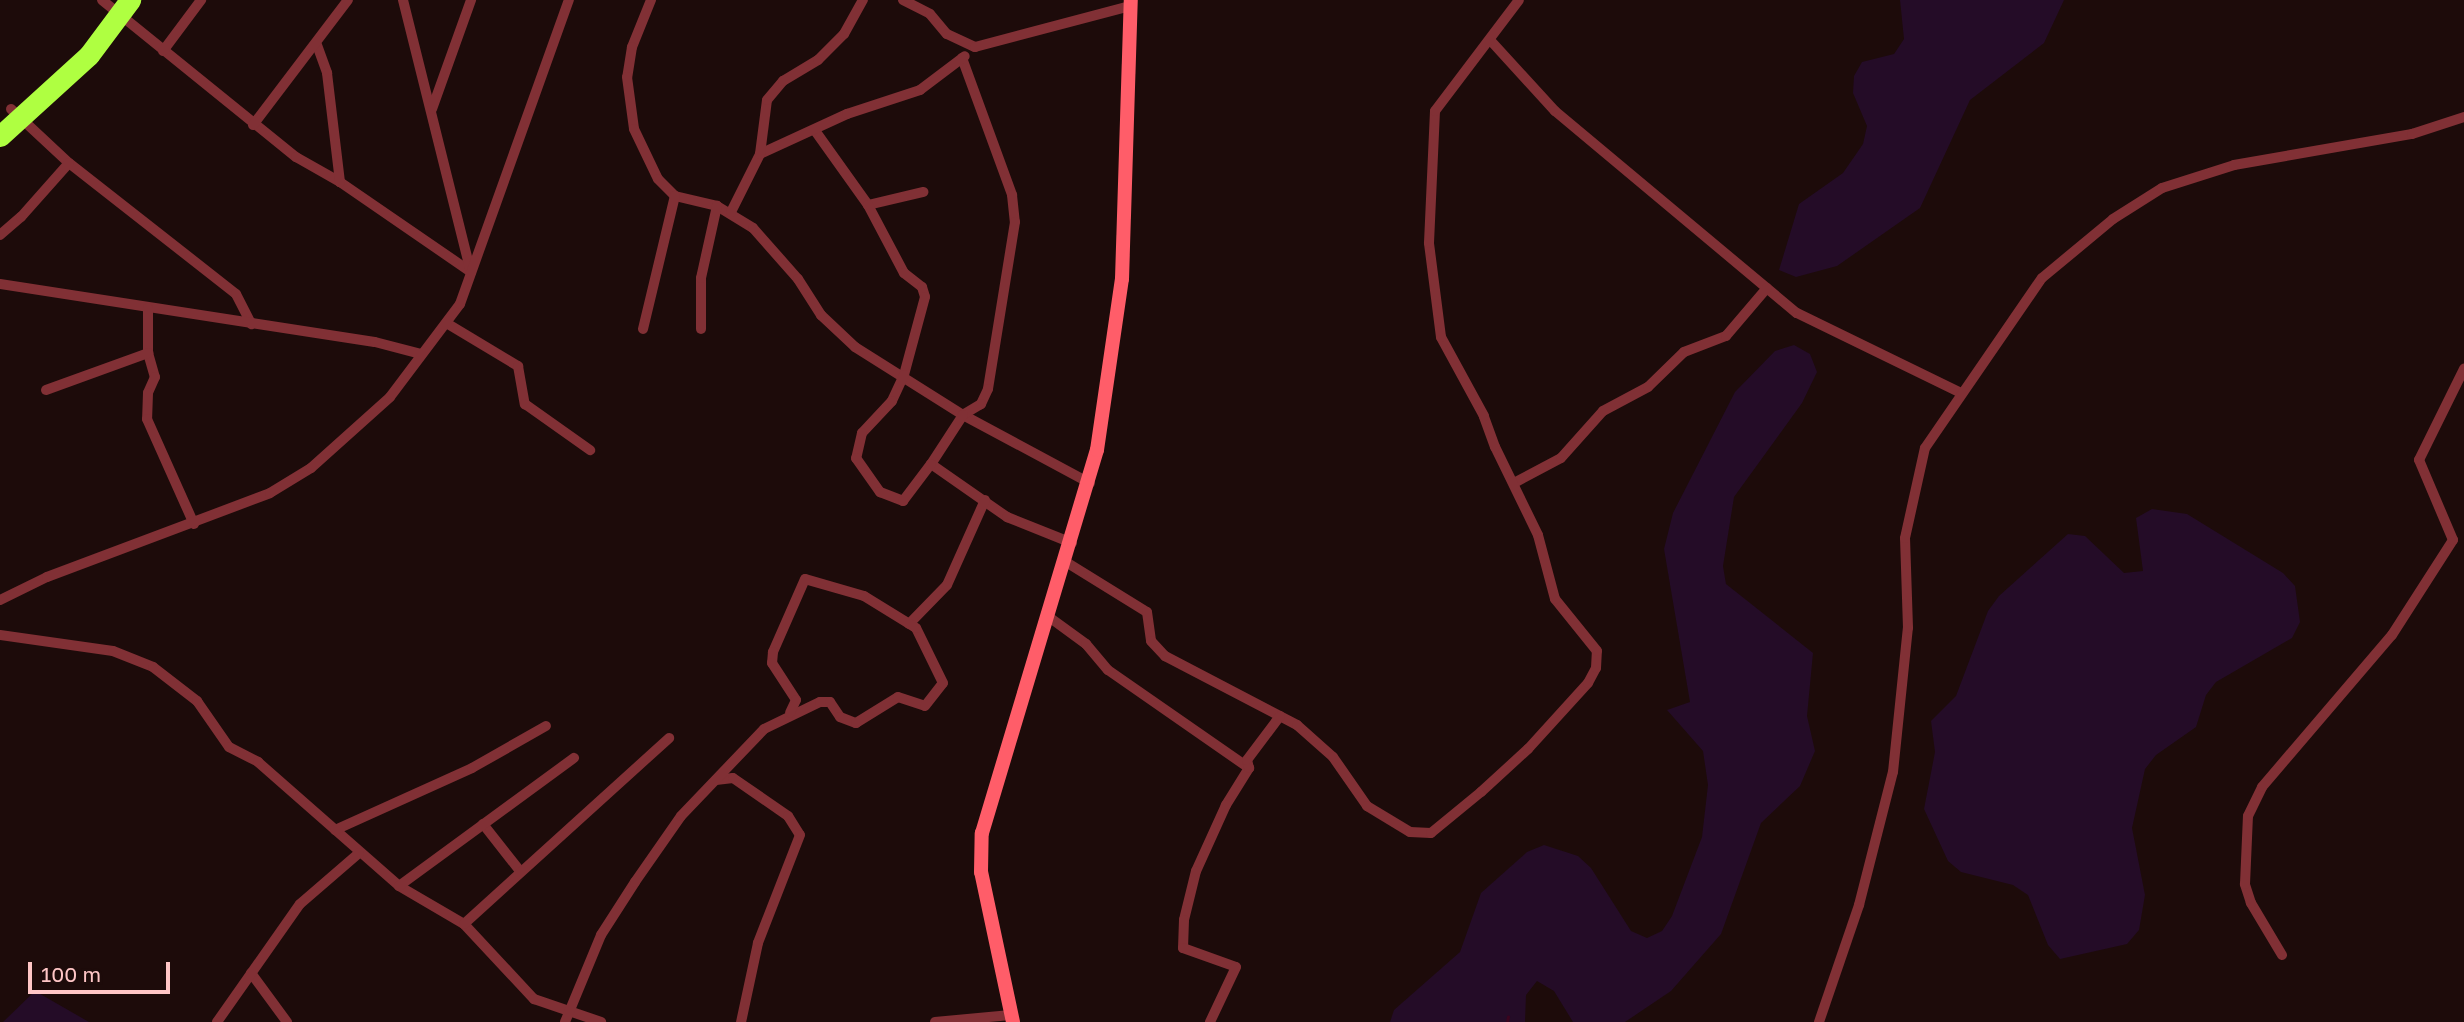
<!DOCTYPE html>
<style>
body{margin:0}
#map{position:relative;width:2464px;height:1022px;overflow:hidden;background:#1d0b0a;font-family:"Golos Text",sans-serif}
div>[style]{position:absolute}
.green>*{inset:0;background:#240c27}
.stream>*{height:2.5px;margin:-1.25px;padding:0 1.25px;transform-origin:1.25px;border-radius:1.25px;background:#3b041e}
.street>*{height:10px;margin:-5px;padding:0 5px;transform-origin:5px;border-radius:5px;background:#813035}
.secondary>*{height:14px;margin:-7px;padding:0 7px;transform-origin:7px;border-radius:7px;background:#ff5d69}
.highway>*{height:21px;margin:-10.5px;padding:0 10.5px;transform-origin:10.5px;border-radius:10.5px;background:#afff41}
span{translate:-50% -50%;white-space:nowrap;text-align:center;line-height:1.15;-webkit-text-stroke:5px #1d0b0a;paint-order:stroke}
.scale{position:absolute;left:28px;top:962px;width:142px;height:32px;box-sizing:border-box;border:4px solid #ffc6c6;border-top:0;padding-left:9px;font-size:21px;line-height:24px;white-space:nowrap;color:#ffc6c6;-webkit-text-stroke:5px #1d0b0a;paint-order:stroke}
</style>
<div id="map">
<div class="green">
<i style="clip-path:polygon(1900px 0,2064px 0,2044px 43px,1970px 100px,1920px 208px,1837px 266px,1796px 277px,1779px 270px,1799px 204px,1843px 173px,1863px 144px,1867px 126px,1853px 93px,1854px 76px,1862px 62px,1894px 54px,1904px 39px)"></i>
<i style="clip-path:polygon(1794px 345px,1810px 354px,1817px 372px,1802px 403px,1734px 497px,1723px 566px,1726px 584px,1813px 653px,1807px 716px,1815px 751px,1800px 786px,1761px 823px,1721px 934px,1671px 991px,1625px 1022px,1573px 1022px,1554px 991px,1537px 981px,1526px 995px,1525px 1022px,1390px 1022px,1394px 1010px,1460px 952px,1481px 893px,1527px 852px,1544px 845px,1578px 856px,1591px 868px,1631px 931px,1647px 938px,1662px 931px,1672px 916px,1702px 837px,1708px 785px,1703px 751px,1667px 710px,1690px 702px,1664px 549px,1673px 513px,1735px 392px,1775px 351px)"></i>
<i style="clip-path:polygon(2152px 509px,2187px 514px,2283px 573px,2295px 586px,2300px 622px,2292px 638px,2216px 682px,2206px 695px,2196px 727px,2156px 755px,2145px 769px,2132px 828px,2145px 895px,2139px 930px,2127px 944px,2060px 959px,2048px 945px,2028px 895px,2013px 885px,1961px 872px,1948px 861px,1924px 809px,1935px 752px,1931px 721px,1956px 696px,1988px 611px,1999px 596px,2068px 534px,2085px 536px,2124px 573px,2143px 571px,2136px 518px)"></i>
<i style="clip-path:polygon(35px 991px,89px 1022px,3px 1022px)"></i>
</div>
<div class="stream">
<i style="left:1507px;top:1022px;width:5px;rotate:-79deg"></i>
</div>
<div class="street">
<i style="left:102px;top:0;width:250px;rotate:39deg"></i>
<i style="left:296px;top:157px;width:51px;rotate:29.6deg"></i>
<i style="left:340px;top:182px;width:159px;rotate:34.5deg"></i>
<i style="left:403px;top:0;width:280px;rotate:76deg"></i>
<i style="left:651px;top:0;width:51px;rotate:112deg"></i>
<i style="left:632px;top:47px;width:30px;rotate:99deg"></i>
<i style="left:627px;top:77px;width:52px;rotate:82.3deg"></i>
<i style="left:634px;top:129px;width:55px;rotate:64.4deg"></i>
<i style="left:658px;top:179px;width:24px;rotate:45deg"></i>
<i style="left:675px;top:196px;width:43px;rotate:13.4deg"></i>
<i style="left:717px;top:206px;width:42px;rotate:31.4deg"></i>
<i style="left:753px;top:228px;width:68px;rotate:48.6deg"></i>
<i style="left:798px;top:279px;width:43px;rotate:57.4deg"></i>
<i style="left:821px;top:315px;width:47px;rotate:43.3deg"></i>
<i style="left:855px;top:347px;width:128px;rotate:32.2deg"></i>
<i style="left:963px;top:415px;width:144px;rotate:28.2deg"></i>
<i style="left:903px;top:0;width:30px;rotate:27deg"></i>
<i style="left:930px;top:14px;width:26px;rotate:50deg"></i>
<i style="left:947px;top:34px;width:31px;rotate:25deg"></i>
<i style="left:975px;top:47px;width:160px;rotate:-14.8deg"></i>
<i style="left:1491px;top:41px;width:95px;rotate:47.6deg"></i>
<i style="left:1555px;top:111px;width:315px;rotate:39.9deg"></i>
<i style="left:1797px;top:313px;width:182px;rotate:26deg"></i>
<i style="left:317px;top:45px;width:30px;rotate:70deg"></i>
<i style="left:327px;top:73px;width:110px;rotate:83.2deg"></i>
<i style="left:163px;top:51px;width:64px;rotate:-53.3deg"></i>
<i style="left:962px;top:58px;width:146px;rotate:69.9deg"></i>
<i style="left:1012px;top:195px;width:27px;rotate:84deg"></i>
<i style="left:1015px;top:222px;width:169px;rotate:99.2deg"></i>
<i style="left:988px;top:389px;width:17px;rotate:115deg"></i>
<i style="left:981px;top:404px;width:21px;rotate:149deg"></i>
<i style="left:963px;top:415px;width:59px;rotate:123.1deg"></i>
<i style="left:931px;top:464px;width:93px;rotate:34.9deg"></i>
<i style="left:1007px;top:517px;width:70px;rotate:21.8deg"></i>
<i style="left:11px;top:109px;width:79px;rotate:43deg"></i>
<i style="left:69px;top:163px;width:212px;rotate:38.1deg"></i>
<i style="left:236px;top:294px;width:34px;rotate:63deg"></i>
<i style="left:432px;top:109px;width:116px;rotate:-70.3deg"></i>
<i style="left:253px;top:125px;width:157px;rotate:-52.8deg"></i>
<i style="left:816px;top:132px;width:90px;rotate:54.5deg"></i>
<i style="left:868px;top:205px;width:57px;rotate:-13.3deg"></i>
<i style="left:760px;top:154px;width:96px;rotate:-24.7deg"></i>
<i style="left:847px;top:114px;width:77px;rotate:-18.2deg"></i>
<i style="left:920px;top:90px;width:56px;rotate:-37.1deg"></i>
<i style="left:868px;top:205px;width:77px;rotate:62.1deg"></i>
<i style="left:904px;top:273px;width:23px;rotate:38deg"></i>
<i style="left:922px;top:287px;width:10px;rotate:73deg"></i>
<i style="left:925px;top:297px;width:81px;rotate:105.1deg"></i>
<i style="left:904px;top:375px;width:29px;rotate:115deg"></i>
<i style="left:892px;top:401px;width:44px;rotate:133.2deg"></i>
<i style="left:862px;top:433px;width:26px;rotate:103deg"></i>
<i style="left:856px;top:458px;width:42px;rotate:54.8deg"></i>
<i style="left:880px;top:492px;width:25px;rotate:21deg"></i>
<i style="left:903px;top:501px;width:46px;rotate:-52.9deg"></i>
<i style="left:731px;top:212px;width:65px;rotate:-63.4deg"></i>
<i style="left:760px;top:154px;width:54px;rotate:-82.6deg"></i>
<i style="left:767px;top:100px;width:25px;rotate:-50deg"></i>
<i style="left:783px;top:81px;width:41px;rotate:-31deg"></i>
<i style="left:818px;top:60px;width:37px;rotate:-45deg"></i>
<i style="left:844px;top:34px;width:39px;rotate:-61deg"></i>
<i style="left:0;top:235px;width:28px;rotate:-41deg"></i>
<i style="left:21px;top:217px;width:72px;rotate:-48.4deg"></i>
<i style="left:0;top:284px;width:379px;rotate:8.8deg"></i>
<i style="left:375px;top:342px;width:48px;rotate:14.6deg"></i>
<i style="left:148px;top:308px;width:45px;rotate:90deg"></i>
<i style="left:148px;top:353px;width:25px;rotate:74deg"></i>
<i style="left:155px;top:377px;width:17px;rotate:114deg"></i>
<i style="left:148px;top:393px;width:26px;rotate:92deg"></i>
<i style="left:147px;top:419px;width:115px;rotate:65.9deg"></i>
<i style="left:448px;top:324px;width:82px;rotate:31deg"></i>
<i style="left:518px;top:366px;width:39px;rotate:80deg"></i>
<i style="left:525px;top:404px;width:80px;rotate:35.3deg"></i>
<i style="left:643px;top:329px;width:137px;rotate:-76.5deg"></i>
<i style="left:701px;top:329px;width:51px;rotate:-90deg"></i>
<i style="left:701px;top:278px;width:74px;rotate:-77.5deg"></i>
<i style="left:46px;top:390px;width:109px;rotate:-19.9deg"></i>
<i style="left:1514px;top:483px;width:53px;rotate:-28deg"></i>
<i style="left:1561px;top:458px;width:63px;rotate:-48.2deg"></i>
<i style="left:1603px;top:411px;width:51px;rotate:-28.1deg"></i>
<i style="left:1648px;top:387px;width:50px;rotate:-44.2deg"></i>
<i style="left:1684px;top:352px;width:45px;rotate:-20.9deg"></i>
<i style="left:1726px;top:336px;width:63px;rotate:-49.5deg"></i>
<i style="left:1066px;top:562px;width:95px;rotate:31.7deg"></i>
<i style="left:1147px;top:612px;width:29px;rotate:82deg"></i>
<i style="left:1151px;top:641px;width:21px;rotate:47deg"></i>
<i style="left:1165px;top:656px;width:149px;rotate:27.6deg"></i>
<i style="left:1297px;top:725px;width:48px;rotate:41.6deg"></i>
<i style="left:1333px;top:757px;width:60px;rotate:55.2deg"></i>
<i style="left:1367px;top:806px;width:50px;rotate:31.2deg"></i>
<i style="left:1410px;top:832px;width:21px;rotate:3deg"></i>
<i style="left:1431px;top:833px;width:65px;rotate:-39.4deg"></i>
<i style="left:1481px;top:792px;width:64px;rotate:-42.5deg"></i>
<i style="left:1528px;top:749px;width:89px;rotate:-47.7deg"></i>
<i style="left:1588px;top:683px;width:17px;rotate:-62deg"></i>
<i style="left:1596px;top:668px;width:17px;rotate:-87deg"></i>
<i style="left:1597px;top:651px;width:67px;rotate:-128.9deg"></i>
<i style="left:1555px;top:599px;width:66px;rotate:-104.9deg"></i>
<i style="left:1538px;top:535px;width:98px;rotate:-116deg"></i>
<i style="left:1495px;top:447px;width:33px;rotate:-110deg"></i>
<i style="left:1484px;top:416px;width:90px;rotate:-118.6deg"></i>
<i style="left:1441px;top:337px;width:95px;rotate:-97.3deg"></i>
<i style="left:1429px;top:243px;width:132px;rotate:-87.4deg"></i>
<i style="left:1435px;top:111px;width:139px;rotate:-52.9deg"></i>
<i style="left:0;top:600px;width:52px;rotate:-26.1deg"></i>
<i style="left:47px;top:577px;width:238px;rotate:-20.6deg"></i>
<i style="left:270px;top:493px;width:48px;rotate:-31.4deg"></i>
<i style="left:311px;top:468px;width:106px;rotate:-41.9deg"></i>
<i style="left:390px;top:397px;width:116px;rotate:-53deg"></i>
<i style="left:460px;top:304px;width:323px;rotate:-70.3deg"></i>
<i style="left:1049px;top:617px;width:46px;rotate:36.1deg"></i>
<i style="left:1086px;top:644px;width:34px;rotate:50deg"></i>
<i style="left:1108px;top:670px;width:172px;rotate:34.8deg"></i>
<i style="left:1249px;top:768px;width:44px;rotate:121.9deg"></i>
<i style="left:1226px;top:805px;width:72px;rotate:114.4deg"></i>
<i style="left:1196px;top:871px;width:50px;rotate:103.8deg"></i>
<i style="left:1184px;top:920px;width:28px;rotate:92deg"></i>
<i style="left:1183px;top:948px;width:56px;rotate:19.7deg"></i>
<i style="left:1236px;top:967px;width:61px;rotate:115.3deg"></i>
<i style="left:909px;top:624px;width:54px;rotate:-45.7deg"></i>
<i style="left:947px;top:585px;width:93px;rotate:-65.9deg"></i>
<i style="left:0;top:635px;width:114px;rotate:8.1deg"></i>
<i style="left:113px;top:651px;width:43px;rotate:21.8deg"></i>
<i style="left:153px;top:667px;width:56px;rotate:37.7deg"></i>
<i style="left:197px;top:701px;width:56px;rotate:55.2deg"></i>
<i style="left:229px;top:747px;width:33px;rotate:27deg"></i>
<i style="left:258px;top:762px;width:188px;rotate:41.3deg"></i>
<i style="left:399px;top:886px;width:75px;rotate:30.3deg"></i>
<i style="left:464px;top:924px;width:103px;rotate:47deg"></i>
<i style="left:534px;top:999px;width:71px;rotate:18.9deg"></i>
<i style="left:1249px;top:768px;width:8px;rotate:-104deg"></i>
<i style="left:1247px;top:760px;width:55px;rotate:-53.1deg"></i>
<i style="left:716px;top:780px;width:17px;rotate:-7deg"></i>
<i style="left:733px;top:778px;width:67px;rotate:34.6deg"></i>
<i style="left:788px;top:816px;width:22px;rotate:58deg"></i>
<i style="left:800px;top:835px;width:116px;rotate:111.3deg"></i>
<i style="left:758px;top:943px;width:81px;rotate:102.1deg"></i>
<i style="left:483px;top:824px;width:60px;rotate:51.8deg"></i>
<i style="left:335px;top:830px;width:150px;rotate:-24.3deg"></i>
<i style="left:472px;top:768px;width:85px;rotate:-29.6deg"></i>
<i style="left:399px;top:886px;width:217px;rotate:-36.2deg"></i>
<i style="left:464px;top:924px;width:277px;rotate:-42.2deg"></i>
<i style="left:2282px;top:955px;width:61px;rotate:-120.8deg"></i>
<i style="left:2251px;top:903px;width:20px;rotate:-108deg"></i>
<i style="left:2245px;top:884px;width:68px;rotate:-87.5deg"></i>
<i style="left:2248px;top:816px;width:32px;rotate:-64deg"></i>
<i style="left:2262px;top:787px;width:200px;rotate:-49.5deg"></i>
<i style="left:2392px;top:635px;width:113px;rotate:-57.3deg"></i>
<i style="left:2453px;top:540px;width:87px;rotate:-113deg"></i>
<i style="left:2419px;top:460px;width:102px;rotate:-63.7deg"></i>
<i style="left:251px;top:973px;width:61px;rotate:53.7deg"></i>
<i style="left:217px;top:1022px;width:144px;rotate:-54.9deg"></i>
<i style="left:300px;top:904px;width:78px;rotate:-40.8deg"></i>
<i style="left:565px;top:1022px;width:94px;rotate:-67.5deg"></i>
<i style="left:601px;top:935px;width:63px;rotate:-57.3deg"></i>
<i style="left:635px;top:882px;width:80px;rotate:-55.1deg"></i>
<i style="left:681px;top:816px;width:120px;rotate:-46.3deg"></i>
<i style="left:764px;top:729px;width:62px;rotate:-25.7deg"></i>
<i style="left:820px;top:702px;width:10px"></i>
<i style="left:830px;top:702px;width:18px;rotate:56deg"></i>
<i style="left:840px;top:717px;width:17px;rotate:21deg"></i>
<i style="left:856px;top:723px;width:49px;rotate:-31.8deg"></i>
<i style="left:898px;top:697px;width:28px;rotate:18deg"></i>
<i style="left:925px;top:706px;width:29px;rotate:-52deg"></i>
<i style="left:943px;top:683px;width:61px;rotate:-116.1deg"></i>
<i style="left:916px;top:628px;width:61px;rotate:-148.4deg"></i>
<i style="left:864px;top:596px;width:61px;rotate:-163.9deg"></i>
<i style="left:805px;top:579px;width:80px;rotate:113.7deg"></i>
<i style="left:773px;top:652px;width:11px;rotate:95deg"></i>
<i style="left:772px;top:663px;width:44px;rotate:57deg"></i>
<i style="left:796px;top:700px;width:14px;rotate:115deg"></i>
<i style="left:935px;top:1022px;width:76px;rotate:-5.3deg"></i>
<i style="left:1819px;top:1022px;width:124px;rotate:-71.1deg"></i>
<i style="left:1859px;top:905px;width:137px;rotate:-75.7deg"></i>
<i style="left:1893px;top:772px;width:145px;rotate:-84.1deg"></i>
<i style="left:1908px;top:628px;width:90px;rotate:-91.9deg"></i>
<i style="left:1905px;top:538px;width:92px;rotate:-77.5deg"></i>
<i style="left:1925px;top:448px;width:206px;rotate:-55.5deg"></i>
<i style="left:2042px;top:278px;width:92px;rotate:-39.7deg"></i>
<i style="left:2113px;top:219px;width:58px;rotate:-32.3deg"></i>
<i style="left:2162px;top:188px;width:76px;rotate:-17.7deg"></i>
<i style="left:2234px;top:165px;width:181px;rotate:-9.9deg"></i>
<i style="left:2412px;top:134px;width:55px;rotate:-18.1deg"></i>
</div>
<div class="secondary">
<i style="left:1013px;top:1022px;width:153px;rotate:-102deg"></i>
<i style="left:981px;top:872px;width:39px;rotate:-89deg"></i>
<i style="left:982px;top:833px;width:400px;rotate:-73.3deg"></i>
<i style="left:1097px;top:450px;width:173px;rotate:-81.7deg"></i>
<i style="left:1122px;top:279px;width:279px;rotate:-88.2deg"></i>
</div>
<div class="highway">
<i style="left:0;top:136px;width:120px;rotate:-42.3deg"></i>
<i style="left:89px;top:55px;width:69px;rotate:-53.3deg"></i>
</div>
<div class="scale">100 m</div>
</div>
